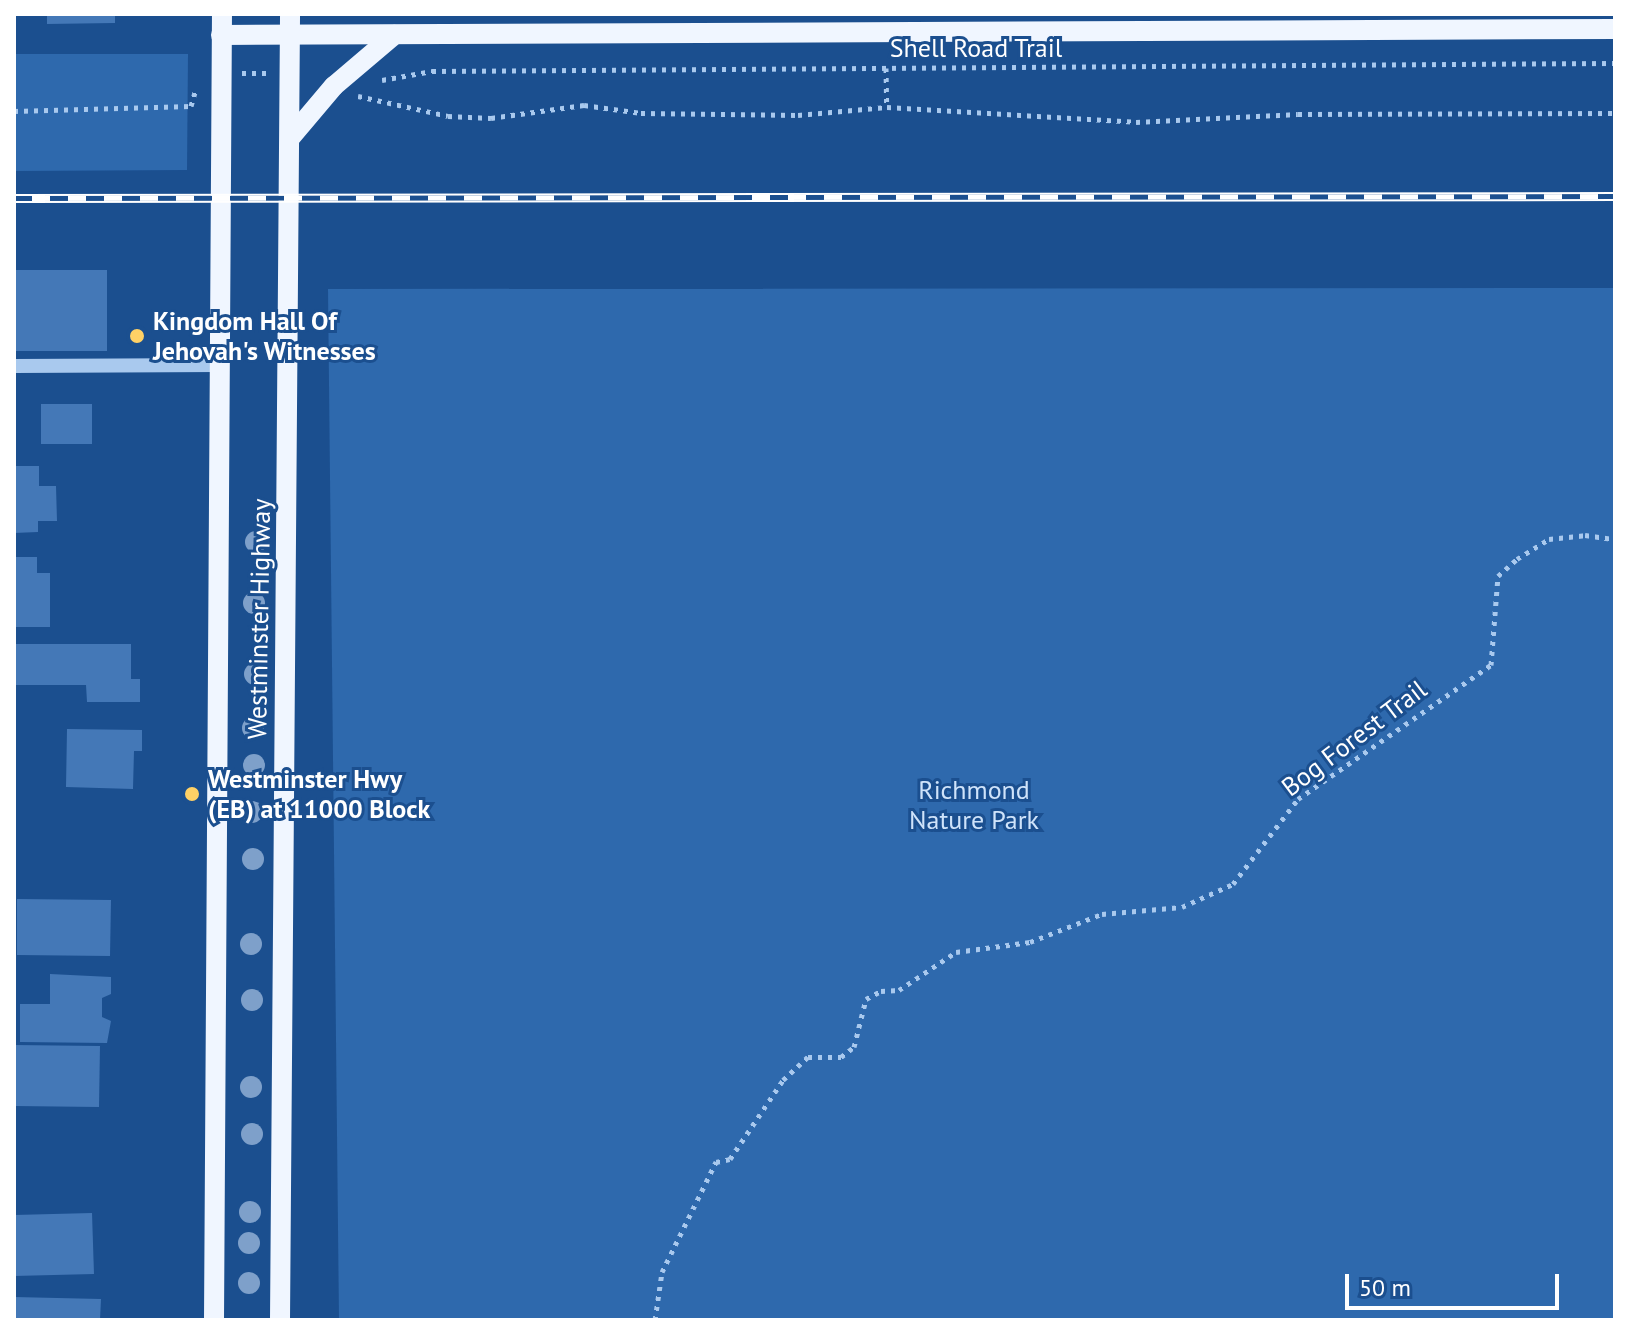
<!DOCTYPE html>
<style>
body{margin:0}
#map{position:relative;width:1629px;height:1334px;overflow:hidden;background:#1b4f8f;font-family:"PT Sans",sans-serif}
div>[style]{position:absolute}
.green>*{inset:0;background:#2e69ad}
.building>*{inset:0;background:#4478b7}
.path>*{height:5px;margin-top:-2.5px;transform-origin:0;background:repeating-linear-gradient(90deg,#a9c9ee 0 4px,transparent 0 10px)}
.minor>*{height:14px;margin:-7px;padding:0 7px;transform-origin:7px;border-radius:7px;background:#a9c9ee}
.major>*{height:20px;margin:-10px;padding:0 10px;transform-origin:10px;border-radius:10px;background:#f0f6ff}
.rail>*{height:9px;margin-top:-4.5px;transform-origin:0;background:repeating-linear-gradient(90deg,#1b4f8f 0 18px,#fff 0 36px);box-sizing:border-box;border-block:2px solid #fff}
.trees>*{width:22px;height:22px;margin:-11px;border-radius:50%;background:#7ea0ca}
.dots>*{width:22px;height:22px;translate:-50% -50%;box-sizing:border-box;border:4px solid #1b4f8f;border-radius:50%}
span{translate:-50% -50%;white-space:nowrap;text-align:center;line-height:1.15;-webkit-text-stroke:6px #1b4f8f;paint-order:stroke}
.street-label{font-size:26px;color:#fff}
.poi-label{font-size:26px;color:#fff;font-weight:700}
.left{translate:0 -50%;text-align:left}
.park-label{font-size:26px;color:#cfe3fa}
.frame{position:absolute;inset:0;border:16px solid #fff;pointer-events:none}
.scale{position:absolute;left:1345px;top:1274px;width:214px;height:36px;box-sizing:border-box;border:4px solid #fff;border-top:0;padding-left:10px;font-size:24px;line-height:28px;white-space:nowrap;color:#fff;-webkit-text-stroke:6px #1b4f8f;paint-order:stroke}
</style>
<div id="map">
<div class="green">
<i style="clip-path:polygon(14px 54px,188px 54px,187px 170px,14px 171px)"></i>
<i style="clip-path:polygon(1615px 288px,1615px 1320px,339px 1320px,328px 289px)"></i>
</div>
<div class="building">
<i style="clip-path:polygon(47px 14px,115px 14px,115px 23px,47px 24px)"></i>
<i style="clip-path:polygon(15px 270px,107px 270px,107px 351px,14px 351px)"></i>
<i style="clip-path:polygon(41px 404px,92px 404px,92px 444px,41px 444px)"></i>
<i style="clip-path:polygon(14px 466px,39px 466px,39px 486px,56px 486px,57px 521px,38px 521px,38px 532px,14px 533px)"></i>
<i style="clip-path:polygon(14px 557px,37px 557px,37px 573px,50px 573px,50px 627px,14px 627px)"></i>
<i style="clip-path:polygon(14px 644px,131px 644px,131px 679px,140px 679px,140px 702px,87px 702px,86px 685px,14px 685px)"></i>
<i style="clip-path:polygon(67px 729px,142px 730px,142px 751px,134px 751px,133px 789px,66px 787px)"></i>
<i style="clip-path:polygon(17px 899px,111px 900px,110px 956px,17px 955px)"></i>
<i style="clip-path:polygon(50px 974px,111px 977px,111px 994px,102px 998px,102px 1017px,111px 1021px,107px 1043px,20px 1042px,20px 1004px,50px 1004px)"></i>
<i style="clip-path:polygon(14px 1045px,100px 1046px,99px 1107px,14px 1106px)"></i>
<i style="clip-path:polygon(92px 1213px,94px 1274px,14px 1276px,14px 1215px)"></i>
<i style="clip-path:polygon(14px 1297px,101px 1299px,100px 1320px,14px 1320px)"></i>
</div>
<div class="path">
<i style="left:886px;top:68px;width:39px;rotate:89deg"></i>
<i style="left:242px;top:73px;width:26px"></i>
<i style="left:382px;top:80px;width:51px;rotate:-10.2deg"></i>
<i style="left:432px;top:71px;width:1183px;rotate:-0.39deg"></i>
<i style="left:358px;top:96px;width:92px;rotate:12.5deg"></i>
<i style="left:448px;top:116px;width:43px;rotate:2.7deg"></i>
<i style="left:491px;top:118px;width:94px;rotate:-8deg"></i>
<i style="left:584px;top:105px;width:58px;rotate:8deg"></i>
<i style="left:641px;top:113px;width:157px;rotate:0.7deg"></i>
<i style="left:798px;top:115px;width:89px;rotate:-5.1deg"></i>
<i style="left:887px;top:107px;width:249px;rotate:3.4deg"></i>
<i style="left:1136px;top:122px;width:162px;rotate:-2.8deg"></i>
<i style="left:1298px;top:114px;width:317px;rotate:-0.2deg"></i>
<i style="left:14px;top:111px;width:177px;rotate:-1.6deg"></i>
<i style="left:191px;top:106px;width:19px;rotate:-74deg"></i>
<i style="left:655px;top:1320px;width:49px;rotate:-81.7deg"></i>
<i style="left:662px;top:1272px;width:123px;rotate:-63.9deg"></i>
<i style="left:716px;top:1162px;width:14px;rotate:-12deg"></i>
<i style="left:730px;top:1159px;width:95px;rotate:-56.1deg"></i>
<i style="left:783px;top:1080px;width:34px;rotate:-43deg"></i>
<i style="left:808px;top:1057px;width:33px"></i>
<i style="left:841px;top:1057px;width:16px;rotate:-38deg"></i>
<i style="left:854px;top:1047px;width:49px;rotate:-76deg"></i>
<i style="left:866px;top:999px;width:17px;rotate:-28deg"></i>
<i style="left:881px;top:991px;width:18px;rotate:-3deg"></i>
<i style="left:899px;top:990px;width:69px;rotate:-33.7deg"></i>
<i style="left:956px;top:952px;width:75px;rotate:-7.7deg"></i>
<i style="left:1030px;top:942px;width:77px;rotate:-21.3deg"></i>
<i style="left:1102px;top:914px;width:80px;rotate:-5deg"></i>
<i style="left:1182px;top:907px;width:56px;rotate:-24.3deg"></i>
<i style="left:1233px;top:884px;width:107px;rotate:-52.6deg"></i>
<i style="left:1298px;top:799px;width:235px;rotate:-34.8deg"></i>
<i style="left:1491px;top:665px;width:89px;rotate:-85.5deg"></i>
<i style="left:1498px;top:576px;width:25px;rotate:-42deg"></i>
<i style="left:1517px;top:559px;width:38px;rotate:-32deg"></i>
<i style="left:1549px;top:539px;width:36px;rotate:-6deg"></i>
<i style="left:1585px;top:535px;width:30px;rotate:8deg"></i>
</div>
<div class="minor">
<i style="left:14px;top:366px;width:205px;rotate:-0.3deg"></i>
</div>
<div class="major">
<i style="left:221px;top:35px;width:1394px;rotate:-0.25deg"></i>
<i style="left:290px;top:138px;width:68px;rotate:-49.8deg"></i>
<i style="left:334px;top:86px;width:79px;rotate:-40.4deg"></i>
<i style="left:214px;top:1320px;width:1306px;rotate:-89.65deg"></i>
<i style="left:280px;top:1320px;width:1306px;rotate:-89.56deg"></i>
</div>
<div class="rail">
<i style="left:14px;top:198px;width:1601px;rotate:-0.07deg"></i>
</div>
<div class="trees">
<i style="left:256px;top:542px"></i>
<i style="left:254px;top:603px"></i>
<i style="left:255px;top:674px"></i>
<i style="left:253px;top:728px"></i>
<i style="left:254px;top:765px"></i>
<i style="left:252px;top:812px"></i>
<i style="left:253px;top:859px"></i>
<i style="left:251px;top:944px"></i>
<i style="left:252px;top:1000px"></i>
<i style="left:251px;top:1087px"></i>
<i style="left:252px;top:1134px"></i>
<i style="left:250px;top:1212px"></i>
<i style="left:249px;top:1243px"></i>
<i style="left:249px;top:1283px"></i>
</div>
<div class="dots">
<i style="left:137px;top:336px;background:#ffd166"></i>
<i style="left:192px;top:794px;background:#ffd166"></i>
</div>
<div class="street-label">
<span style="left:976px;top:48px">Shell Road Trail</span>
<span style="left:259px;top:619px;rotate:-89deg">Westminster Highway</span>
<span style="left:1354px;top:738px;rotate:-37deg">Bog Forest Trail</span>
</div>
<div class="poi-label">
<span class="left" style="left:153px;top:336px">Kingdom Hall Of<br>Jehovah's Witnesses</span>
<span class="left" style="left:208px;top:794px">Westminster Hwy<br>(EB) at 11000 Block</span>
</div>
<div class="park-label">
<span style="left:974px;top:805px">Richmond<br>Nature Park</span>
</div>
<div class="frame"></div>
<div class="scale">50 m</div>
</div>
